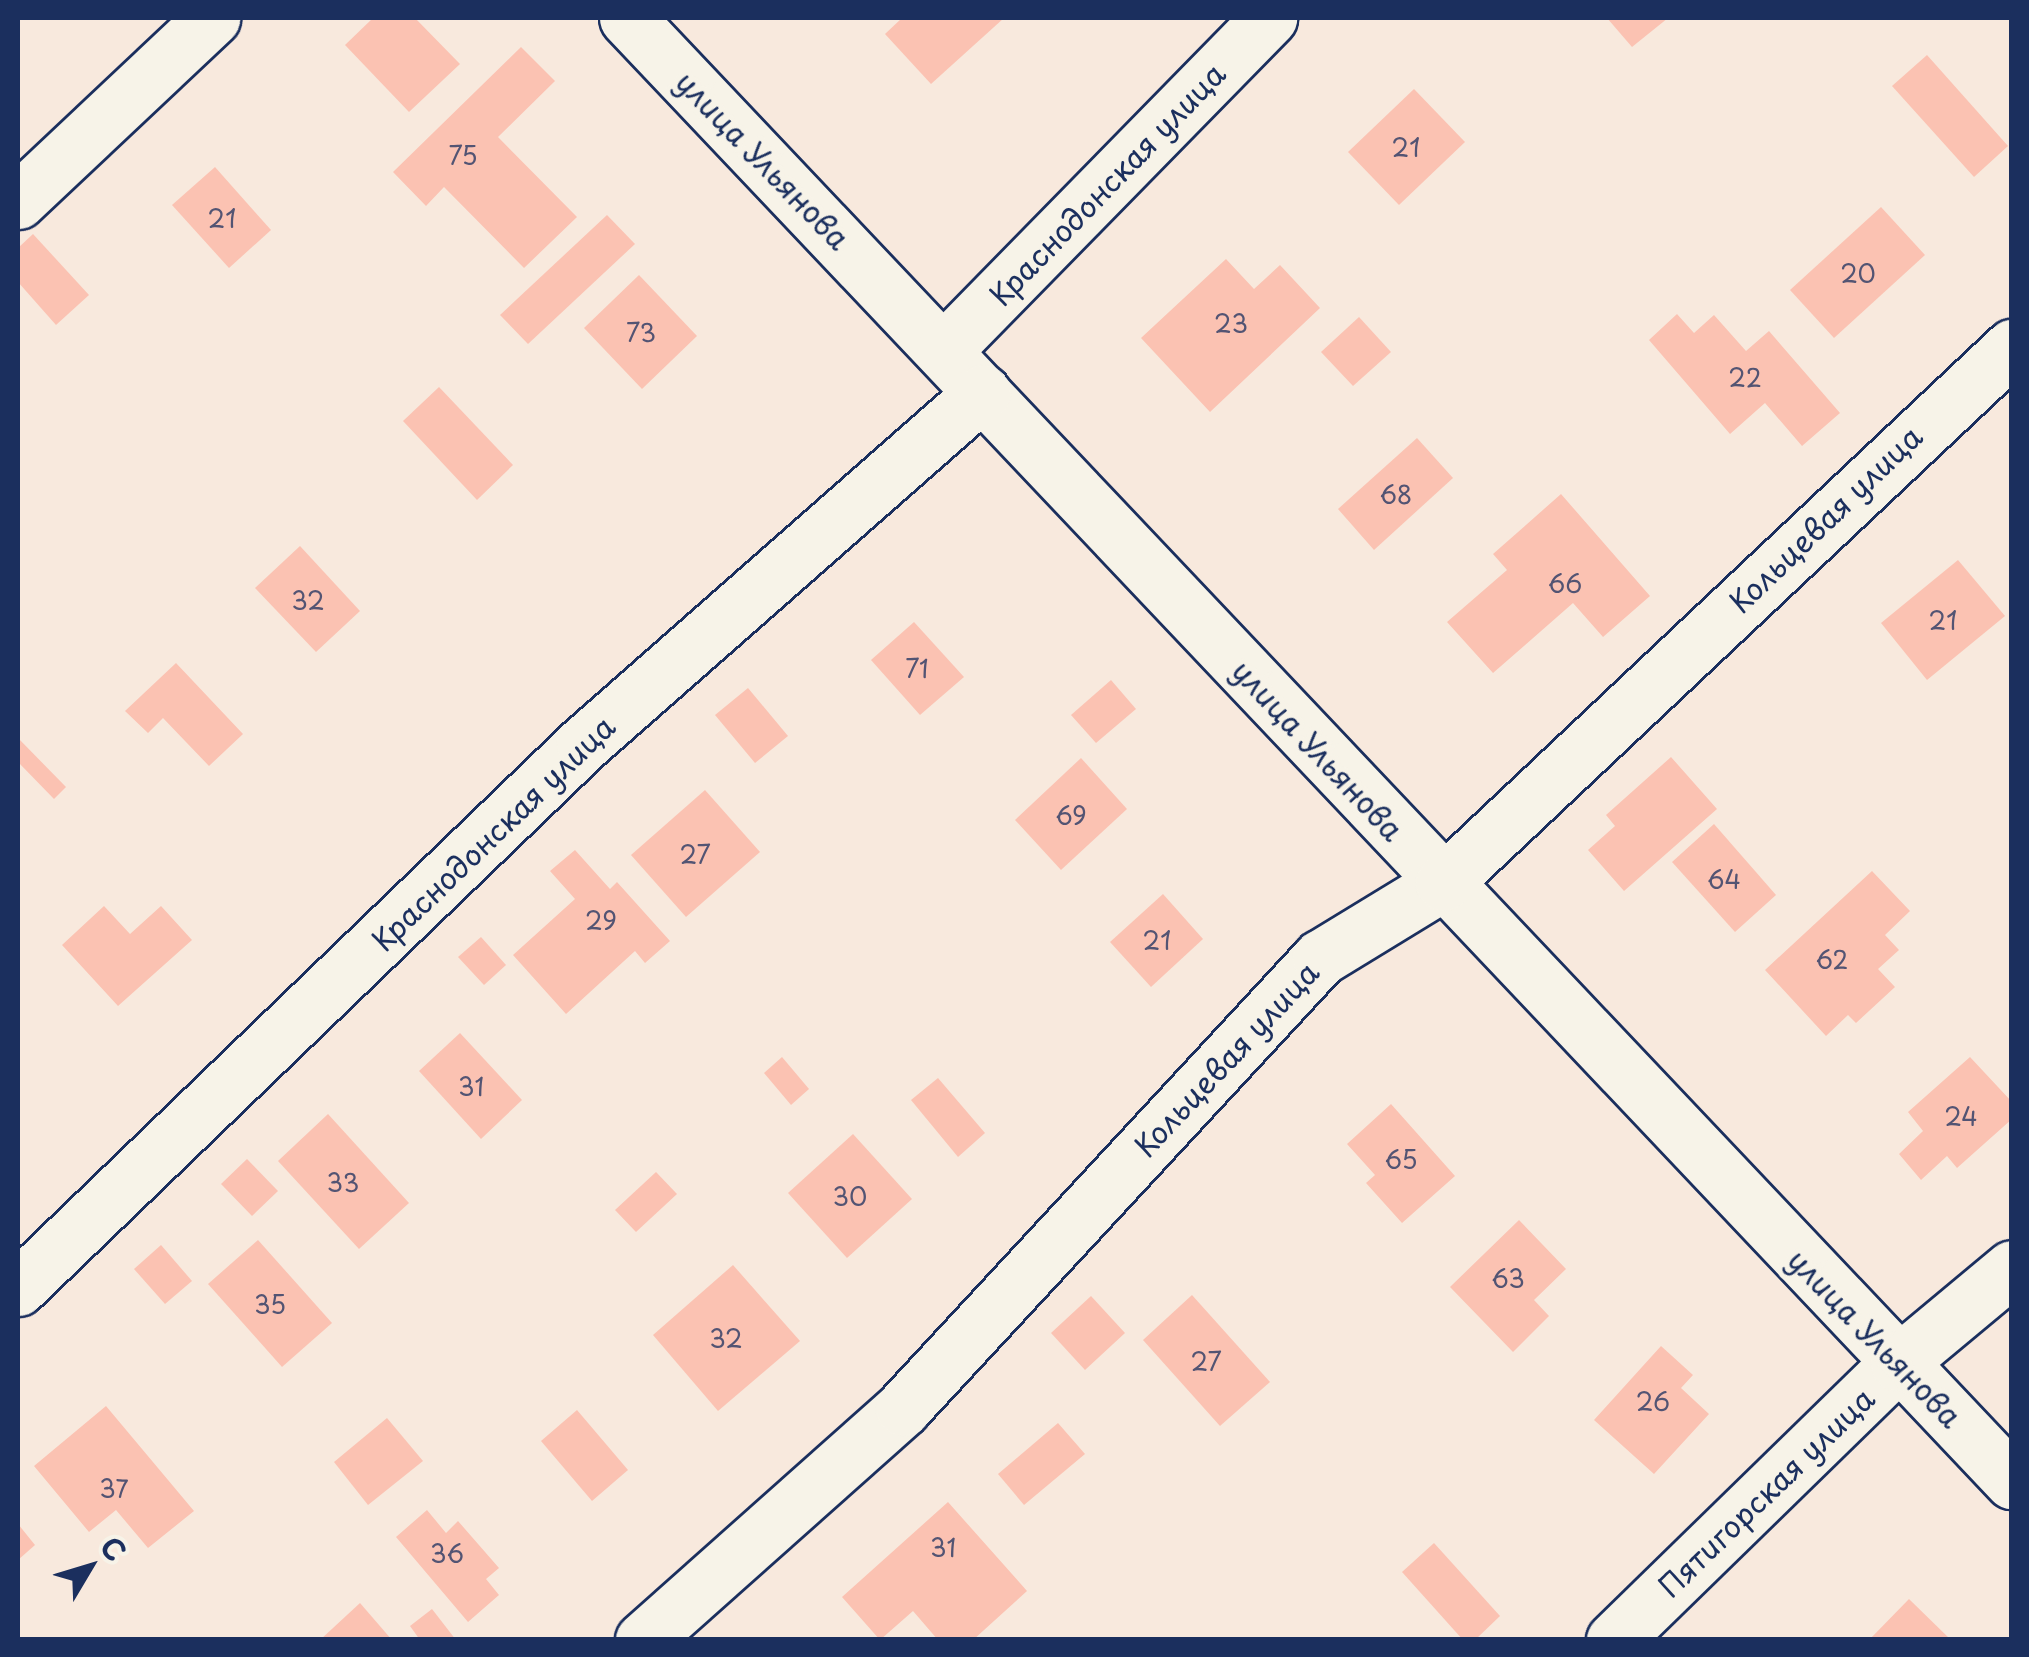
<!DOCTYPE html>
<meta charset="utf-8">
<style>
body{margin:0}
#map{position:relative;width:2029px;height:1657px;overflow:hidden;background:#f8e9dd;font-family:"Playpen Sans",sans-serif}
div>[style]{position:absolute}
.building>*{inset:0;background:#fbc2b2}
.roads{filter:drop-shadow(2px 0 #1b2f5e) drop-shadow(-2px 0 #1b2f5e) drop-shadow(0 2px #1b2f5e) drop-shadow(0 -2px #1b2f5e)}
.street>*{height:55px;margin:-27.5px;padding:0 27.5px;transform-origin:27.5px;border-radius:27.5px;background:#f7f3e8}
span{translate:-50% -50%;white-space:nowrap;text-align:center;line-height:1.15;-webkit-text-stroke:10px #f7f3e8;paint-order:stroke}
.number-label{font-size:25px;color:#535473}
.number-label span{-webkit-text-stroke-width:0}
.street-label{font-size:30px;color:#1b2f5e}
.frame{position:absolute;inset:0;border:20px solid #1b2f5e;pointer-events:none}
.north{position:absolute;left:40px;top:1517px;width:100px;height:100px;-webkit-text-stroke:8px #f7f3e8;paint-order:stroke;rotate:52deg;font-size:28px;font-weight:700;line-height:40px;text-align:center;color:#1b2f5e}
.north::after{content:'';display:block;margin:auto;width:35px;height:45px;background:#1b2f5e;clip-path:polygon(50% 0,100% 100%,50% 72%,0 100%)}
</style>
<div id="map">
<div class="building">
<i style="clip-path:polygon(373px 18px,415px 18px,460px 64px,409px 112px,345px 45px)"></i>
<i style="clip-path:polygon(902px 18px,1004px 18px,931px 84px,885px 34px)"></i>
<i style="clip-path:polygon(1607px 18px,1668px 18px,1632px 47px)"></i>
<i style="clip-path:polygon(521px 47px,555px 81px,498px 137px,577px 217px,524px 268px,444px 187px,426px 206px,393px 172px)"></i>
<i style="clip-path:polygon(1927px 55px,2008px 146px,1974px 177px,1892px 86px)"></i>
<i style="clip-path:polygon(1414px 89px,1465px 142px,1399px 205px,1348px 152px)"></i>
<i style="clip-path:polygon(215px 167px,271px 230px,229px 268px,172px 205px)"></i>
<i style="clip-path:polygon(1881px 207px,1925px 255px,1834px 338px,1790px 290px)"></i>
<i style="clip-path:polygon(607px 215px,635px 244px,528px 344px,500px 315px)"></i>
<i style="clip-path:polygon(33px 234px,89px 295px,56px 325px,18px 282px,18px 248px)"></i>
<i style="clip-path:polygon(1226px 259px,1254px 289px,1280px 265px,1320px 308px,1210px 412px,1141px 338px)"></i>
<i style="clip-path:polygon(639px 275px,697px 336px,642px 389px,584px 328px)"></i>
<i style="clip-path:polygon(1677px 314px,1694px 333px,1714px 315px,1746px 351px,1769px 331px,1840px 413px,1802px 446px,1765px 403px,1730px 434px,1649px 340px)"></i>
<i style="clip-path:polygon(1359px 317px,1391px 352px,1353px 386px,1321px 352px)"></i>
<i style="clip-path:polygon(439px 387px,513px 465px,477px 500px,403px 421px)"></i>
<i style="clip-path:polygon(1417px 438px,1453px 478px,1374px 550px,1338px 509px)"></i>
<i style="clip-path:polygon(1561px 494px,1650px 596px,1603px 637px,1573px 603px,1493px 673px,1447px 622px,1507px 570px,1493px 554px)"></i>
<i style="clip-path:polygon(300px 546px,360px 611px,316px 652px,255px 588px)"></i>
<i style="clip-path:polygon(1958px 560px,2005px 616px,1927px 680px,1881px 623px)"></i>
<i style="clip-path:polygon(914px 622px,964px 677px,920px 715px,871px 660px)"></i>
<i style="clip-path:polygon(176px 663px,243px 734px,209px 766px,163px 718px,148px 733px,125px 711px)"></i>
<i style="clip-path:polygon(1111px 680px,1136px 709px,1096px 743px,1071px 715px)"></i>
<i style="clip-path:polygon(748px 688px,788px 736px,755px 763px,715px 715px)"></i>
<i style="clip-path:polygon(18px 738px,66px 787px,54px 799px,18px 762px)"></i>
<i style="clip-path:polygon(1671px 757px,1717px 809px,1624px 891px,1588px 850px,1615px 826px,1606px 815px)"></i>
<i style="clip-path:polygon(1081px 758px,1127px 809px,1061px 870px,1015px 820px)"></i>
<i style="clip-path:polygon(705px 790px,760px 852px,686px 917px,631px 855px)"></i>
<i style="clip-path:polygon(1714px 824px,1776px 895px,1735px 932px,1672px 862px)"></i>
<i style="clip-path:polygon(575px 850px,610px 889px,617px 882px,670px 941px,645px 963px,635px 951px,566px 1014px,513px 955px,575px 899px,550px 871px)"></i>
<i style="clip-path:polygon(1872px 871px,1910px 911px,1885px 935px,1899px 950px,1878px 969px,1895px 987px,1856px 1023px,1848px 1015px,1826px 1036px,1765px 970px)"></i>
<i style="clip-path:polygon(1163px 894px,1203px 939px,1151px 987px,1110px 942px)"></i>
<i style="clip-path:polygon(104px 906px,130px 934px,161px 906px,192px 940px,118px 1006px,62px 945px)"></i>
<i style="clip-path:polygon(481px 937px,506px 965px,484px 985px,458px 957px)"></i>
<i style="clip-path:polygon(460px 1033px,522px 1100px,481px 1139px,419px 1071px)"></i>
<i style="clip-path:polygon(782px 1057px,809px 1089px,791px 1105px,764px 1073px)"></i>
<i style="clip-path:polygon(1970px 1057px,2012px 1102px,2012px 1119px,1957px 1168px,1947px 1156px,1921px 1180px,1899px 1154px,1923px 1131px,1908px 1112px)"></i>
<i style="clip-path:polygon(938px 1078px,985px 1133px,958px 1157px,911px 1100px)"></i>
<i style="clip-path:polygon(1391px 1104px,1455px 1176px,1402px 1223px,1366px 1183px,1375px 1175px,1347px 1144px)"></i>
<i style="clip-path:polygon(328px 1114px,409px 1203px,359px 1249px,278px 1161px)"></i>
<i style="clip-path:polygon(853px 1134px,912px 1199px,847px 1258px,788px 1193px)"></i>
<i style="clip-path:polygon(247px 1159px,278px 1191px,252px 1216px,221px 1184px)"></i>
<i style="clip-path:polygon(656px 1172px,677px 1194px,636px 1232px,615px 1210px)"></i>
<i style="clip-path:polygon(1519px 1220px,1566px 1269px,1534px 1300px,1549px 1316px,1513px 1352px,1450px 1287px)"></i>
<i style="clip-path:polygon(258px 1240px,332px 1323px,282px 1367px,208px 1284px)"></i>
<i style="clip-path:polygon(161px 1245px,192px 1281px,165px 1304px,134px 1269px)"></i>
<i style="clip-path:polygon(733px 1265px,800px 1341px,718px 1411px,653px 1335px)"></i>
<i style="clip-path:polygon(1192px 1295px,1270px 1382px,1220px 1426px,1143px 1340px)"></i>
<i style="clip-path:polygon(1091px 1296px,1125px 1333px,1085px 1370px,1051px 1333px)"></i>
<i style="clip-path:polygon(1661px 1346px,1693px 1375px,1681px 1388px,1709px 1414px,1654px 1474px,1594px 1420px)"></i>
<i style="clip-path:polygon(106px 1406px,194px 1511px,148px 1548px,116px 1510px,89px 1532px,34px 1466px)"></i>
<i style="clip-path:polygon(577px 1410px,628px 1470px,592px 1501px,541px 1441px)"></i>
<i style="clip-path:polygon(387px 1418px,423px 1461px,368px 1505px,334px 1462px)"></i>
<i style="clip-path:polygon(1058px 1423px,1085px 1454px,1024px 1505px,998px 1474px)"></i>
<i style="clip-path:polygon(948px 1502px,1027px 1591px,973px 1640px,938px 1640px,913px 1611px,880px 1640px,842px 1597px)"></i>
<i style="clip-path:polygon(427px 1510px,446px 1533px,458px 1521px,499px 1568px,486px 1579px,499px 1595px,468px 1622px,396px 1537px)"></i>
<i style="clip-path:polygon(18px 1524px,35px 1545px,18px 1560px)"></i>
<i style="clip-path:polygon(1434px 1543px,1500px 1616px,1475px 1640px,1463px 1640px,1402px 1572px)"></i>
<i style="clip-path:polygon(1909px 1599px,1951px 1640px,1869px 1640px)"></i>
<i style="clip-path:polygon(360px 1603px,392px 1640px,320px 1640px)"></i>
<i style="clip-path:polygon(432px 1609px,456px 1640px,420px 1640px,410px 1626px)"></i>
</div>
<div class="roads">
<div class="street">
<i style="left:627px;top:18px;width:2015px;rotate:46.57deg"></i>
<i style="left:18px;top:201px;width:267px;rotate:-43.3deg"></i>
<i style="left:944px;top:350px;width:465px;rotate:-45.6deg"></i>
<i style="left:18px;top:1288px;width:786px;rotate:-43.92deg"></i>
<i style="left:584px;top:743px;width:531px;rotate:-41.34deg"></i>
<i style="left:643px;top:1640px;width:348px;rotate:-41.7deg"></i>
<i style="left:903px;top:1408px;width:614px;rotate:-47.18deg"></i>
<i style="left:1320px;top:958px;width:144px;rotate:-31.4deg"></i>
<i style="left:1443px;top:883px;width:782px;rotate:-43.29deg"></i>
<i style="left:1614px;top:1640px;width:397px;rotate:-44.3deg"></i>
<i style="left:1898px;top:1363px;width:148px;rotate:-39.8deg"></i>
</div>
</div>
<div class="number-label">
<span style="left:1406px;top:147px">21</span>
<span style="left:463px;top:155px">75</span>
<span style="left:222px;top:218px">21</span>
<span style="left:1858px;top:273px">20</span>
<span style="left:1231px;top:323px">23</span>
<span style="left:641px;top:332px">73</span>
<span style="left:1745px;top:377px">22</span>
<span style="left:1396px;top:494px">68</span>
<span style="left:1565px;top:583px">66</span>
<span style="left:308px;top:600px">32</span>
<span style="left:1943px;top:620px">21</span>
<span style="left:917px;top:668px">71</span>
<span style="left:1071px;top:815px">69</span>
<span style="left:695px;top:854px">27</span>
<span style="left:1724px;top:879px">64</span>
<span style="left:601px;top:920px">29</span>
<span style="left:1157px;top:940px">21</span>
<span style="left:1832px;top:959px">62</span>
<span style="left:471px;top:1086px">31</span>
<span style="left:1961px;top:1116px">24</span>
<span style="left:1401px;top:1159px">65</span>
<span style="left:343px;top:1182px">33</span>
<span style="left:850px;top:1196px">30</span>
<span style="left:1508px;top:1278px">63</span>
<span style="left:270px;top:1304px">35</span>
<span style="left:726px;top:1338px">32</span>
<span style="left:1206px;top:1361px">27</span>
<span style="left:1653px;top:1401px">26</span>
<span style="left:114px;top:1488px">37</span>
<span style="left:943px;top:1547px">31</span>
<span style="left:447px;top:1553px">36</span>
</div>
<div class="street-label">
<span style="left:763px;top:160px;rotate:46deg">улица Ульянова</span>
<span style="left:1107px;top:184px;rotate:-46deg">Краснодонская улица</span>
<span style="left:1825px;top:519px;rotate:-44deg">Кольцевая улица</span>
<span style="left:1318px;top:750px;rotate:47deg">улица Ульянова</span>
<span style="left:493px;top:833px;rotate:-44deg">Краснодонская улица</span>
<span style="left:1226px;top:1059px;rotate:-47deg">Кольцевая улица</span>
<span style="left:1875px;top:1338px;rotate:46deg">улица Ульянова</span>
<span style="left:1766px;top:1492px;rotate:-44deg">Пятигорская улица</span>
</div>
<div class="frame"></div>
<div class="north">С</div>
</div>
